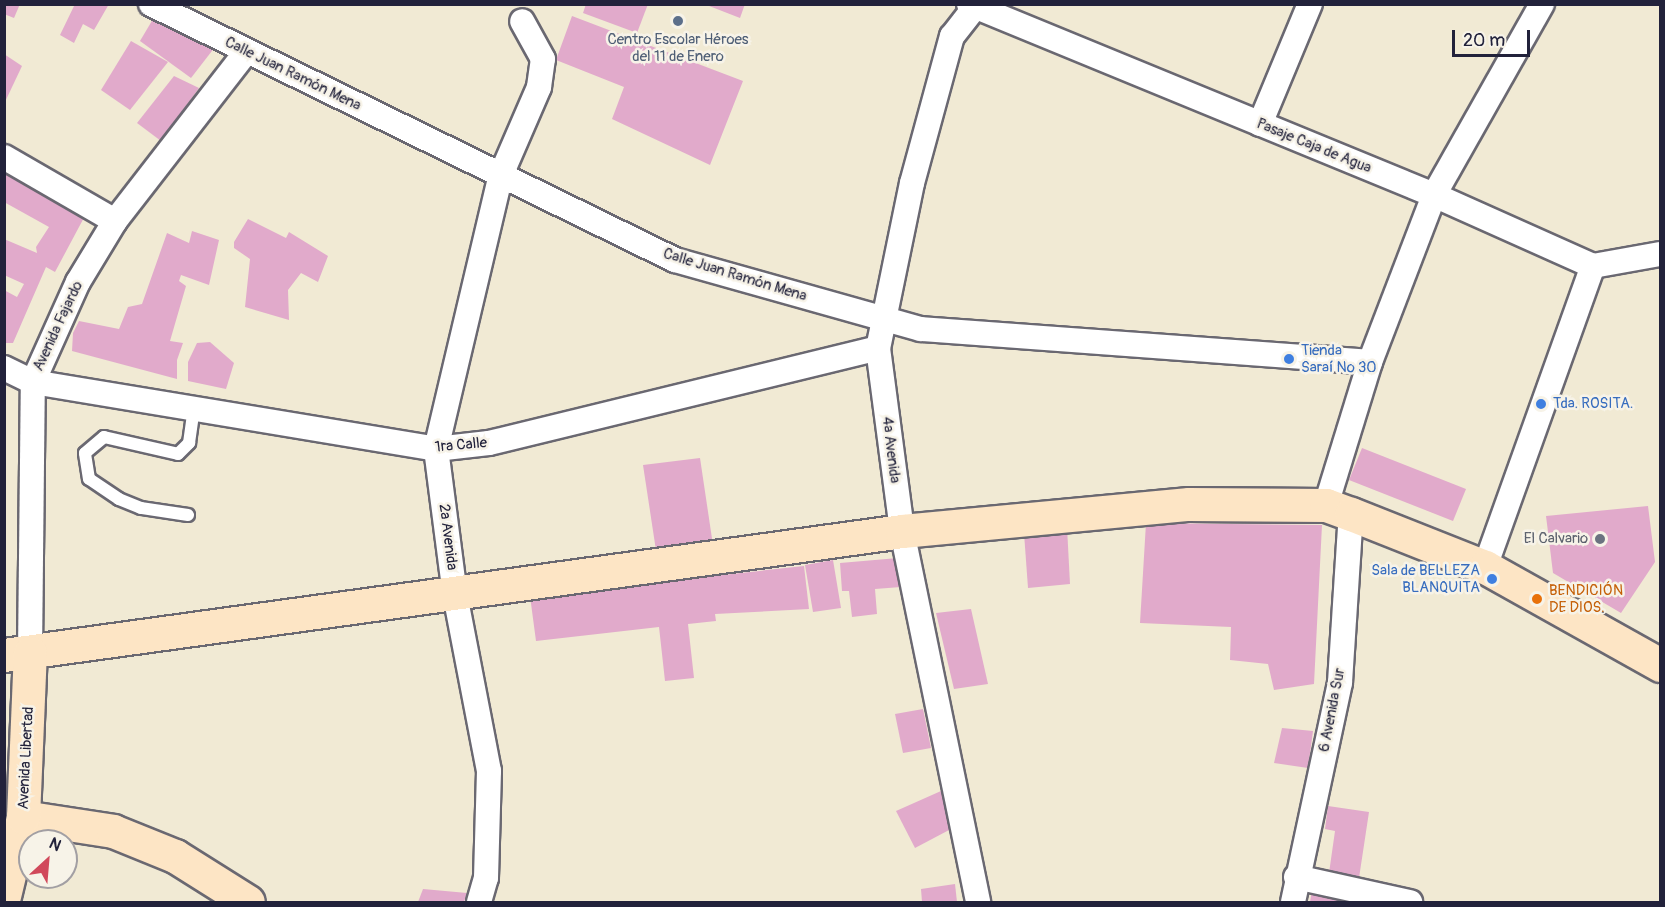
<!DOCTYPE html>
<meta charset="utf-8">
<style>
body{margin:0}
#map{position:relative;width:1665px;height:907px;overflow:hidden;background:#f1ead4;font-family:Pangolin,sans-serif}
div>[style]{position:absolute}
.building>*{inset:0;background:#e1aacb}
.roads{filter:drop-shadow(2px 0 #6a6871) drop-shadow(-2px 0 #6a6871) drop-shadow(0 2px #6a6871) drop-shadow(0 -2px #6a6871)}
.lane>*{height:12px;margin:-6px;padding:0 6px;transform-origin:6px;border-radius:6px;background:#fff}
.street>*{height:24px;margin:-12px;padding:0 12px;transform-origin:12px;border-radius:12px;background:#fff}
.secondary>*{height:33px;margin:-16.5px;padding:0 16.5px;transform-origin:16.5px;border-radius:16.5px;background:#fde5c5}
.dots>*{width:16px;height:16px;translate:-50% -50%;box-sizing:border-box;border:3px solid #f7f3e8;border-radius:50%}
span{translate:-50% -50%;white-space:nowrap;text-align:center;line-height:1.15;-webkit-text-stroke:5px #f7f3e8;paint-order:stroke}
.service-label{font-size:15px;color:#4e5e75}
.street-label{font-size:15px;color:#22223b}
.shop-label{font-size:15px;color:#366cbe}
.left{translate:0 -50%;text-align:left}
.right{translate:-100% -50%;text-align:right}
.worship-label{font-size:15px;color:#5b616d}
.food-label{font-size:15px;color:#c56008}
.frame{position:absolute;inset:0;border:6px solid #22223b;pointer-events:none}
.north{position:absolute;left:18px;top:829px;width:60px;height:60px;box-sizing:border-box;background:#f7f3e8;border:2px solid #a29fa3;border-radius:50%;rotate:26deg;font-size:16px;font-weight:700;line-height:24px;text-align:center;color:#22223b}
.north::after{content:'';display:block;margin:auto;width:21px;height:27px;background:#d1495b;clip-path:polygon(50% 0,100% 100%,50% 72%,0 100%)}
.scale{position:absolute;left:1452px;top:30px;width:78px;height:27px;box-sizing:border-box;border:3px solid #22223b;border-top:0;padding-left:8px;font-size:18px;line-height:21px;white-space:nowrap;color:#22223b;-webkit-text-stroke:4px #f7f3e8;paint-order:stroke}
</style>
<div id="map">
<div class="building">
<i style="clip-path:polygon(4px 4px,20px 4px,14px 18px,4px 14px)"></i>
<i style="clip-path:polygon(75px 4px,109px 4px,94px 30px,83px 24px,74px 43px,60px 35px)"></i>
<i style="clip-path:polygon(586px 4px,648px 4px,637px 33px,583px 13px)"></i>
<i style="clip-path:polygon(704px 4px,745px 4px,740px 18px)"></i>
<i style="clip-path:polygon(156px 14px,215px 47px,191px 78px,140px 41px)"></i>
<i style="clip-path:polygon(572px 16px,743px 81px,710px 165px,612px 119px,624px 87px,556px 60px)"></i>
<i style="clip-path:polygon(131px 41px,168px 62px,130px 110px,101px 90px)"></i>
<i style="clip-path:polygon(4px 54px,22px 66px,4px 104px)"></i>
<i style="clip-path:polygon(174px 76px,199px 88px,161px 141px,137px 123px)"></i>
<i style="clip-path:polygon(4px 163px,48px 191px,33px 216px,48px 191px,87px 212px,55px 272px,46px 267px,13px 343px,4px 343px,4px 290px,17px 297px,24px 284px,4px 275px,4px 239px,37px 253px,36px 247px,49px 227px,4px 202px)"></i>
<i style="clip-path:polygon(248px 219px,286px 238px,289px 232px,328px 256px,318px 282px,301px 273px,288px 290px,289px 320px,245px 307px,250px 259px,234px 248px,234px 242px)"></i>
<i style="clip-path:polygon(192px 231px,219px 240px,209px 285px,181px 275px,179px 281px,186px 286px,170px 341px,183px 343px,177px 360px,177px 379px,72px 351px,73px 333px,79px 321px,119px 329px,128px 307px,142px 304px,167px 233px,189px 243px)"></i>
<i style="clip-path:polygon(210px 342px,234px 363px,226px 389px,188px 381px,188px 362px,197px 343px)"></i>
<i style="clip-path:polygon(1362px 448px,1466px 489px,1453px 521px,1349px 480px)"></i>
<i style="clip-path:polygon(700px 458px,714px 552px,657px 557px,643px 465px)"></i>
<i style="clip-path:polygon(1648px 506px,1655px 562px,1621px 613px,1553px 573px,1546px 516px)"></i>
<i style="clip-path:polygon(1146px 523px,1322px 525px,1314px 684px,1274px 690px,1268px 664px,1230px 660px,1231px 627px,1140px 623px)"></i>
<i style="clip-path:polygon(1067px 527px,1070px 584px,1028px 588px,1024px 533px)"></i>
<i style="clip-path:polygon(898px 558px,901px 587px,875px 589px,877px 614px,852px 617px,849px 591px,842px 591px,840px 563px)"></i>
<i style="clip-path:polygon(833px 560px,841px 608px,813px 612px,805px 565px)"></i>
<i style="clip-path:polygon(804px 566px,809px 609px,715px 614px,716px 621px,688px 624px,694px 678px,665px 681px,659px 627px,536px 641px,530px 596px)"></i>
<i style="clip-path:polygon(971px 609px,988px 684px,954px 689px,936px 613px)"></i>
<i style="clip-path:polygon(923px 709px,931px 748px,903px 753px,895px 714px)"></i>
<i style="clip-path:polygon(1282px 728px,1313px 731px,1308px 768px,1274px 763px)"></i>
<i style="clip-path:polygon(941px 791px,951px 829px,915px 848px,896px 811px)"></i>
<i style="clip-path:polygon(1328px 806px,1369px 812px,1359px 878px,1329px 873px,1335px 831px,1325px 829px)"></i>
<i style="clip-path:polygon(955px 884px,957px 902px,922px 902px,921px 889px)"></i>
<i style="clip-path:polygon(423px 889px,467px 893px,464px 902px,418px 902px)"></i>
<i style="clip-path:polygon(1312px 890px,1360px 902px,1310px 902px)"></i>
</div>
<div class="roads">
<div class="lane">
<i style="left:188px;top:515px;width:48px;rotate:-171.5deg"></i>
<i style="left:141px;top:508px;width:24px;rotate:-158deg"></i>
<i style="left:119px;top:499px;width:36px;rotate:-146deg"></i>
<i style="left:89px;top:479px;width:26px;rotate:-99deg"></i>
<i style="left:85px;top:453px;width:25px;rotate:-40deg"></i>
<i style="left:104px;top:437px;width:76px;rotate:12.9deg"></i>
<i style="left:178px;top:454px;width:16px;rotate:-45deg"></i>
<i style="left:189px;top:443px;width:34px;rotate:-82deg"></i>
</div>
<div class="street">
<i style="left:151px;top:4px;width:583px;rotate:26.04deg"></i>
<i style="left:675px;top:260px;width:255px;rotate:15.7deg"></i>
<i style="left:921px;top:329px;width:450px;rotate:4.2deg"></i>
<i style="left:969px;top:4px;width:503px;rotate:22.33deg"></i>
<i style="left:1434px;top:195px;width:174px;rotate:24.1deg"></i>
<i style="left:1593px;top:266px;width:68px;rotate:-10.2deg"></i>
<i style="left:975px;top:7px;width:37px;rotate:128deg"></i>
<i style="left:952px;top:36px;width:152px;rotate:105.2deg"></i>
<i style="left:912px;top:183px;width:168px;rotate:101.6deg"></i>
<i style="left:878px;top:348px;width:185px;rotate:82.5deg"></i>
<i style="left:902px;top:531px;width:379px;rotate:78.4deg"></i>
<i style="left:1260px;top:124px;width:130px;rotate:-67.4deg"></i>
<i style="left:4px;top:157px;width:128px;rotate:30deg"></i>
<i style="left:4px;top:368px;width:32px;rotate:26deg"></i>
<i style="left:33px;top:382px;width:409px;rotate:9.4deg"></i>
<i style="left:436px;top:449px;width:53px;rotate:-6.5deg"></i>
<i style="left:489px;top:443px;width:400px;rotate:-13.7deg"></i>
<i style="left:1326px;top:505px;width:150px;rotate:-72.9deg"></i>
<i style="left:1370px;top:362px;width:179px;rotate:-69deg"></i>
<i style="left:1434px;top:195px;width:219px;rotate:-60.5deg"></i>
<i style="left:1485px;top:567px;width:320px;rotate:-70.3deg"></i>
<i style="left:30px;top:653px;width:271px;rotate:-89.4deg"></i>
<i style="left:33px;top:382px;width:110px;rotate:-65.8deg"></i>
<i style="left:78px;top:282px;width:71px;rotate:-58.8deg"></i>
<i style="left:115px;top:221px;width:214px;rotate:-52.2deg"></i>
<i style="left:1296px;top:877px;width:117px;rotate:12.4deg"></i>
<i style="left:479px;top:902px;width:25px;rotate:-74deg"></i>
<i style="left:486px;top:878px;width:107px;rotate:-88.4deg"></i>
<i style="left:489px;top:771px;width:179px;rotate:-100.9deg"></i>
<i style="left:455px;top:595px;width:147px;rotate:-97.4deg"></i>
<i style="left:436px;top:449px;width:282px;rotate:-76.7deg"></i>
<i style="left:501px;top:175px;width:96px;rotate:-66.6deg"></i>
<i style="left:539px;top:87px;width:28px;rotate:-82deg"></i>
<i style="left:543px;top:59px;width:43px;rotate:-118.9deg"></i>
<i style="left:1293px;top:902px;width:225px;rotate:-77.9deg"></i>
<i style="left:1340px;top:682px;width:168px;rotate:-86.3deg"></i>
</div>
<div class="secondary">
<i style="left:4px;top:655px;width:907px;rotate:-7.86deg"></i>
<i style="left:902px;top:531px;width:288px;rotate:-5.4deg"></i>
<i style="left:1189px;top:504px;width:137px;rotate:0.4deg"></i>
<i style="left:1326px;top:505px;width:27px;rotate:20deg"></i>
<i style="left:1351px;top:514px;width:144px;rotate:21.6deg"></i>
<i style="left:1485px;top:567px;width:201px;rotate:29.2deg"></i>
<i style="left:23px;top:817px;width:91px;rotate:8.8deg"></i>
<i style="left:113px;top:831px;width:67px;rotate:22deg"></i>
<i style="left:175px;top:856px;width:86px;rotate:32.2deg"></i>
<i style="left:4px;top:896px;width:81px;rotate:-76.5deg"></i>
<i style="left:23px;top:817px;width:164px;rotate:-87.6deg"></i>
</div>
</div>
<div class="dots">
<i style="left:678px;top:21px;background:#5c6f8a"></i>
<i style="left:1289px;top:359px;background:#3f7fe0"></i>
<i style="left:1541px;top:404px;background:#3f7fe0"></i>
<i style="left:1600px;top:539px;background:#6b7280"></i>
<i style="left:1492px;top:579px;background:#3f7fe0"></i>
<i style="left:1537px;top:599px;background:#e8710a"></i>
</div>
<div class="service-label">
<span style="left:678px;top:48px">Centro Escolar Héroes<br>del 11 de Enero</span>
</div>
<div class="street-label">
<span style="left:293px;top:74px;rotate:26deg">Calle Juan Ramón Mena</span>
<span style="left:1314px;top:146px;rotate:22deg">Pasaje Caja de Agua</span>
<span style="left:735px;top:275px;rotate:17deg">Calle Juan Ramón Mena</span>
<span style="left:58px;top:326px;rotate:-65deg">Avenida Fajardo</span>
<span style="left:461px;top:445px;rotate:-5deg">1ra Calle</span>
<span style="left:891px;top:450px;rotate:83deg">4a Avenida</span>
<span style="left:448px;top:537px;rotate:83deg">2a Avenida</span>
<span style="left:1332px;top:710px;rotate:-79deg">6 Avenida Sur</span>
<span style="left:26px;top:758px;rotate:-87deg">Avenida Libertad</span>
</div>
<div class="shop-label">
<span class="left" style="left:1301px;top:359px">Tienda<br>Saraí Nº 30</span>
<span class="left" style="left:1553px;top:404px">Tda. ROSITA.</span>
<span class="right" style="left:1480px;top:579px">Sala de BELLEZA<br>BLANQUITA</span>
</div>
<div class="worship-label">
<span class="right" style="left:1588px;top:539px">El Calvario</span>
</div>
<div class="food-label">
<span class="left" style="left:1549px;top:599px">BENDICIÓN<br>DE DIOS.</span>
</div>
<div class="frame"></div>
<div class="north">N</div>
<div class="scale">20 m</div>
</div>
